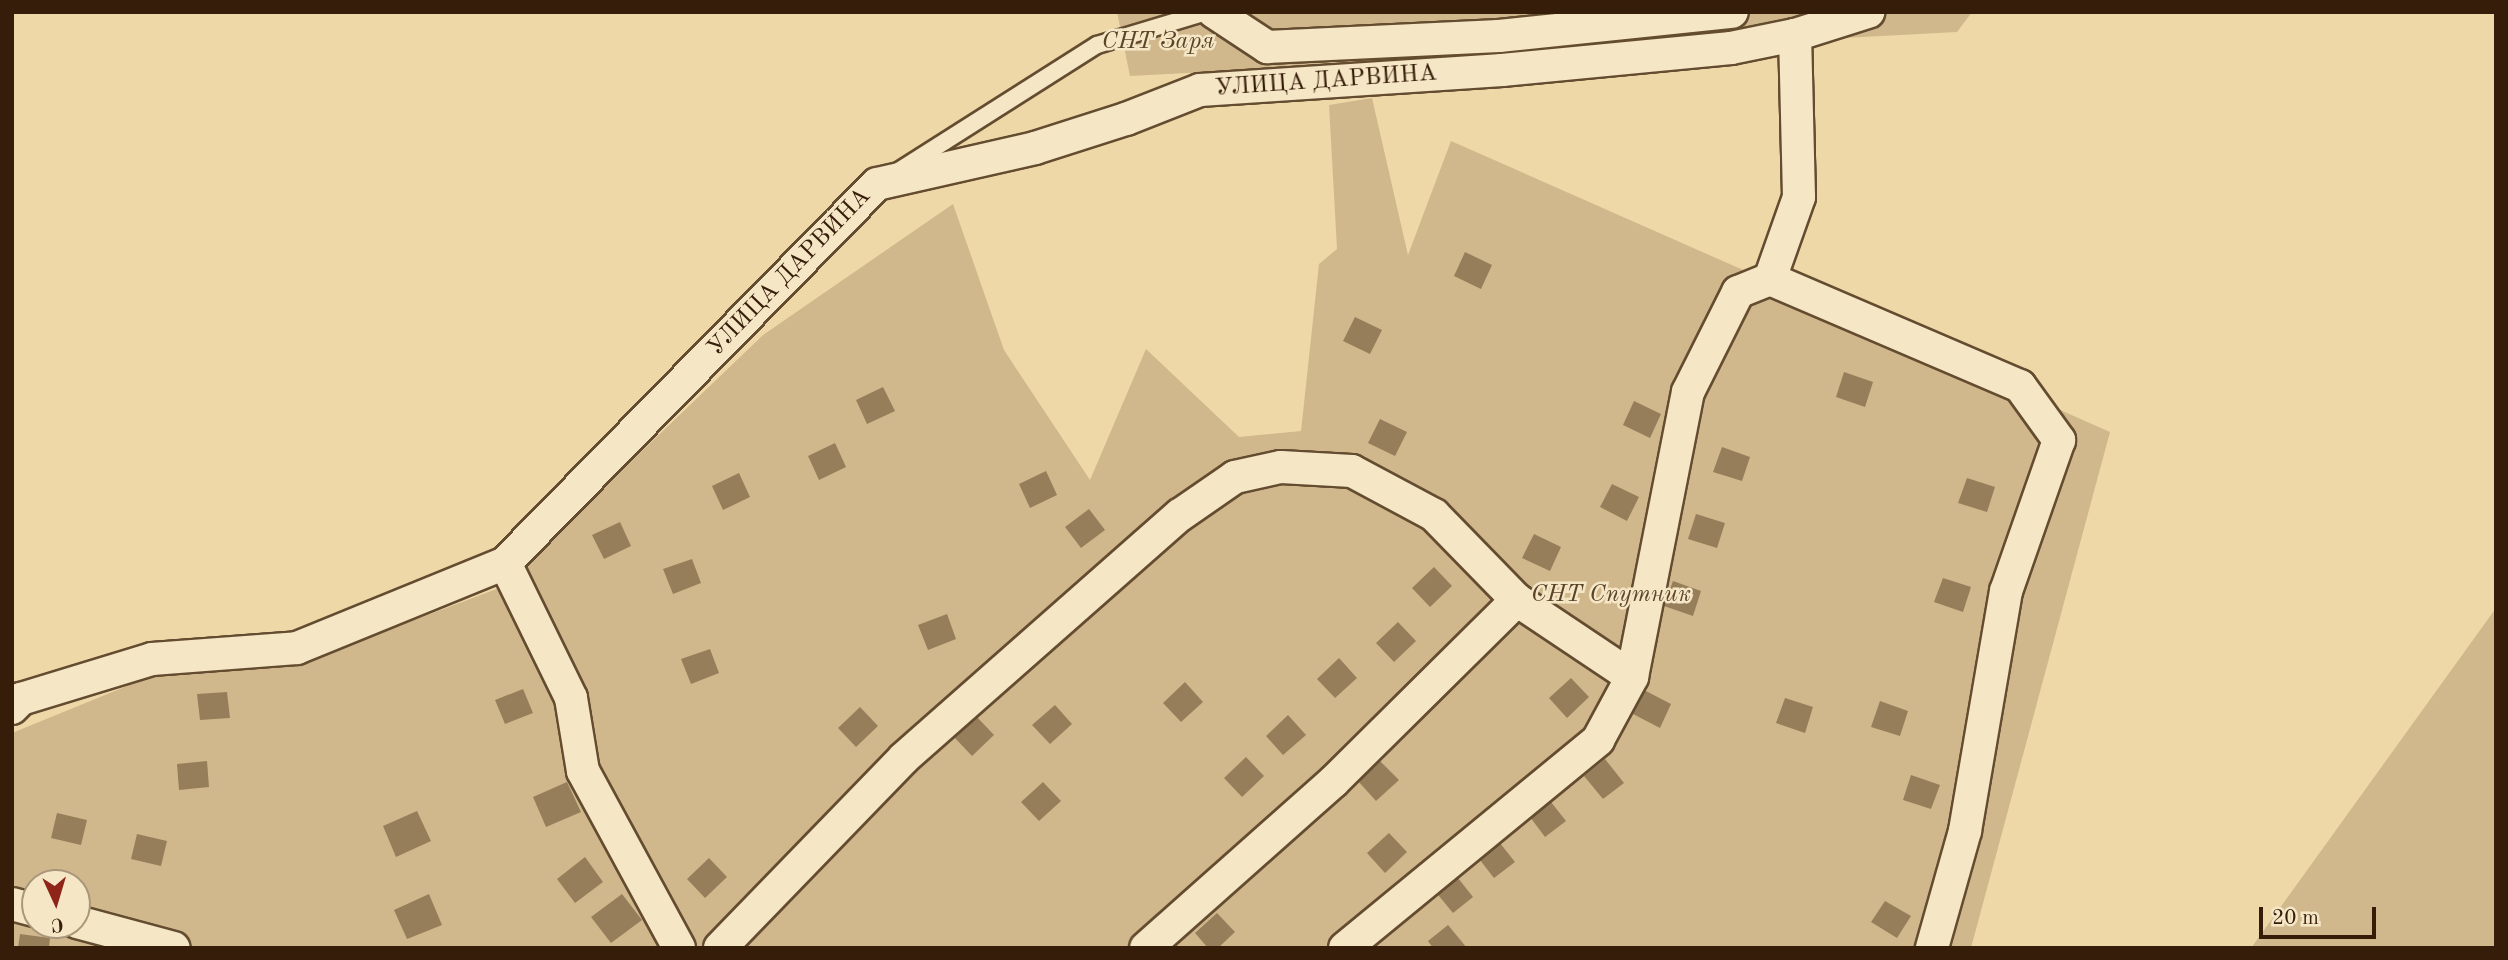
<!DOCTYPE html>
<meta charset="utf-8">
<style>
body{margin:0}
#map{position:relative;width:2508px;height:960px;overflow:hidden;background:#efd8a7;font-family:"Old Standard TT",serif}
div>[style]{position:absolute}
.green>*{inset:0;background:#d0b88c}
.building>*{inset:0;background:#967e5b}
.roads{filter:drop-shadow(2px 0 #644c30) drop-shadow(-2px 0 #644c30) drop-shadow(0 2px #644c30) drop-shadow(0 -2px #644c30)}
.service>*{height:16px;margin:-8px;padding:0 8px;transform-origin:8px;border-radius:8px;background:#f5e6c6}
.minor>*{height:32px;margin:-16px;padding:0 16px;transform-origin:16px;border-radius:16px;background:#f5e6c6}
span{translate:-50% -50%;white-space:nowrap;text-align:center;line-height:1.15;-webkit-text-stroke:5px #f5e6c6;paint-order:stroke}
.park-label{font-size:24px;color:#5c442a;font-style:italic}
.street-label{font-size:24px;color:#361d09}
.frame{position:absolute;inset:0;border:14px solid #361d09;pointer-events:none}
.north{position:absolute;left:21px;top:869px;width:70px;height:70px;box-sizing:border-box;background:#f5e6c6;border:2px solid #a9967a;border-radius:50%;rotate:176deg;font-size:19px;font-weight:700;line-height:28px;text-align:center;color:#361d09}
.north::after{content:'';display:block;margin:auto;width:24px;height:32px;background:#8f2418;clip-path:polygon(50% 0,100% 100%,50% 72%,0 100%)}
.scale{position:absolute;left:2259px;top:907px;width:117px;height:32px;box-sizing:border-box;border:4px solid #361d09;border-top:0;padding-left:9px;font-size:21px;line-height:24px;white-space:nowrap;color:#361d09;-webkit-text-stroke:5px #f5e6c6;paint-order:stroke}
</style>
<div id="map">
<div class="green">
<i style="clip-path:polygon(1117px 12px,1972px 12px,1957px 32px,1130px 76px)"></i>
<i style="clip-path:polygon(evenodd,1372px 98px,1408px 255px,1451px 141px,2110px 432px,1971px 948px,12px 948px,12px 733px,149px 677px,296px 665px,499px 588px,763px 335px,953px 204px,1004px 350px,1090px 480px,1146px 349px,1239px 437px,1301px 431px,1319px 264px,1337px 249px,1329px 105px,1372px 98px,35px 883px,77px 883px,77px 925px,35px 925px,35px 883px)"></i>
<i style="clip-path:polygon(2496px 608px,2496px 948px,2251px 948px)"></i>
</div>
<div class="building">
<i style="clip-path:polygon(1465px 252px,1492px 265px,1481px 289px,1454px 276px)"></i>
<i style="clip-path:polygon(1355px 317px,1382px 330px,1370px 354px,1343px 341px)"></i>
<i style="clip-path:polygon(1844px 372px,1873px 382px,1865px 407px,1836px 397px)"></i>
<i style="clip-path:polygon(883px 387px,895px 411px,867px 424px,856px 400px)"></i>
<i style="clip-path:polygon(1634px 401px,1661px 414px,1650px 438px,1623px 425px)"></i>
<i style="clip-path:polygon(1380px 419px,1407px 432px,1395px 456px,1368px 443px)"></i>
<i style="clip-path:polygon(835px 443px,846px 467px,819px 480px,808px 456px)"></i>
<i style="clip-path:polygon(1722px 447px,1750px 457px,1742px 481px,1713px 472px)"></i>
<i style="clip-path:polygon(1046px 471px,1057px 495px,1030px 508px,1019px 484px)"></i>
<i style="clip-path:polygon(739px 473px,750px 497px,723px 510px,712px 486px)"></i>
<i style="clip-path:polygon(1967px 478px,1995px 487px,1987px 512px,1958px 503px)"></i>
<i style="clip-path:polygon(1612px 484px,1639px 497px,1627px 521px,1600px 507px)"></i>
<i style="clip-path:polygon(1089px 509px,1105px 530px,1081px 548px,1065px 527px)"></i>
<i style="clip-path:polygon(1696px 514px,1725px 523px,1717px 548px,1688px 539px)"></i>
<i style="clip-path:polygon(620px 522px,631px 546px,604px 559px,592px 535px)"></i>
<i style="clip-path:polygon(1534px 534px,1561px 547px,1550px 571px,1522px 558px)"></i>
<i style="clip-path:polygon(692px 559px,701px 583px,673px 594px,663px 569px)"></i>
<i style="clip-path:polygon(1434px 567px,1452px 586px,1430px 607px,1412px 588px)"></i>
<i style="clip-path:polygon(1943px 578px,1971px 587px,1963px 612px,1934px 602px)"></i>
<i style="clip-path:polygon(1673px 581px,1701px 591px,1693px 616px,1664px 606px)"></i>
<i style="clip-path:polygon(947px 614px,956px 639px,928px 650px,918px 625px)"></i>
<i style="clip-path:polygon(1398px 622px,1416px 641px,1394px 662px,1376px 643px)"></i>
<i style="clip-path:polygon(710px 649px,719px 673px,691px 684px,681px 659px)"></i>
<i style="clip-path:polygon(1339px 658px,1357px 678px,1335px 698px,1317px 679px)"></i>
<i style="clip-path:polygon(1571px 678px,1589px 697px,1567px 718px,1549px 698px)"></i>
<i style="clip-path:polygon(1185px 682px,1203px 702px,1181px 722px,1163px 703px)"></i>
<i style="clip-path:polygon(523px 689px,533px 713px,505px 724px,495px 700px)"></i>
<i style="clip-path:polygon(1644px 690px,1671px 704px,1660px 728px,1633px 714px)"></i>
<i style="clip-path:polygon(227px 692px,230px 718px,200px 720px,197px 694px)"></i>
<i style="clip-path:polygon(1785px 698px,1813px 707px,1805px 733px,1776px 723px)"></i>
<i style="clip-path:polygon(1880px 701px,1908px 711px,1900px 736px,1871px 727px)"></i>
<i style="clip-path:polygon(1055px 705px,1072px 724px,1050px 744px,1032px 725px)"></i>
<i style="clip-path:polygon(860px 707px,878px 726px,856px 747px,838px 728px)"></i>
<i style="clip-path:polygon(1288px 715px,1306px 735px,1283px 755px,1266px 736px)"></i>
<i style="clip-path:polygon(976px 716px,994px 735px,972px 756px,954px 737px)"></i>
<i style="clip-path:polygon(1246px 757px,1264px 776px,1242px 797px,1224px 778px)"></i>
<i style="clip-path:polygon(1605px 759px,1624px 783px,1603px 799px,1584px 776px)"></i>
<i style="clip-path:polygon(207px 761px,209px 787px,179px 790px,177px 764px)"></i>
<i style="clip-path:polygon(1380px 761px,1399px 780px,1376px 801px,1358px 781px)"></i>
<i style="clip-path:polygon(1911px 775px,1940px 785px,1931px 809px,1903px 800px)"></i>
<i style="clip-path:polygon(567px 782px,581px 812px,546px 827px,533px 797px)"></i>
<i style="clip-path:polygon(1043px 782px,1061px 801px,1039px 821px,1021px 802px)"></i>
<i style="clip-path:polygon(1547px 797px,1566px 821px,1545px 837px,1527px 813px)"></i>
<i style="clip-path:polygon(417px 811px,431px 841px,396px 857px,383px 826px)"></i>
<i style="clip-path:polygon(57px 813px,87px 820px,81px 845px,51px 838px)"></i>
<i style="clip-path:polygon(1389px 833px,1407px 852px,1385px 873px,1367px 853px)"></i>
<i style="clip-path:polygon(137px 834px,167px 841px,161px 866px,131px 859px)"></i>
<i style="clip-path:polygon(1496px 838px,1515px 862px,1494px 878px,1476px 855px)"></i>
<i style="clip-path:polygon(585px 857px,603px 882px,575px 903px,557px 879px)"></i>
<i style="clip-path:polygon(709px 858px,727px 877px,705px 898px,687px 879px)"></i>
<i style="clip-path:polygon(1454px 873px,1473px 897px,1453px 913px,1434px 890px)"></i>
<i style="clip-path:polygon(429px 894px,442px 925px,407px 939px,394px 910px)"></i>
<i style="clip-path:polygon(622px 894px,642px 920px,611px 943px,591px 917px)"></i>
<i style="clip-path:polygon(1885px 901px,1911px 916px,1897px 938px,1871px 922px)"></i>
<i style="clip-path:polygon(1217px 913px,1235px 932px,1218px 948px,1208px 948px,1195px 933px)"></i>
<i style="clip-path:polygon(1448px 925px,1467px 948px,1433px 948px,1428px 941px)"></i>
<i style="clip-path:polygon(20px 934px,50px 938px,49px 948px,18px 948px)"></i>
</div>
<div class="roads">
<div class="service">
<i style="left:900px;top:170px;width:233px;rotate:-32.4deg"></i>
<i style="left:1097px;top:45px;width:114px;rotate:-16.8deg"></i>
</div>
<div class="minor">
<i style="left:1214px;top:12px;width:64px;rotate:33.4deg"></i>
<i style="left:1267px;top:47px;width:232px;rotate:-2.7deg"></i>
<i style="left:1499px;top:36px;width:234px;rotate:-5.9deg"></i>
<i style="left:1770px;top:279px;width:87px;rotate:-70.5deg"></i>
<i style="left:1799px;top:197px;width:162px;rotate:-91.4deg"></i>
<i style="left:505px;top:563px;width:150px;rotate:63.9deg"></i>
<i style="left:571px;top:698px;width:74px;rotate:80.7deg"></i>
<i style="left:583px;top:771px;width:201px;rotate:61.5deg"></i>
<i style="left:12px;top:708px;width:13px;rotate:-45deg"></i>
<i style="left:21px;top:699px;width:137px;rotate:-17deg"></i>
<i style="left:152px;top:659px;width:145px;rotate:-4.3deg"></i>
<i style="left:297px;top:648px;width:225px;rotate:-22.2deg"></i>
<i style="left:505px;top:563px;width:531px;rotate:-45.53deg"></i>
<i style="left:877px;top:184px;width:162px;rotate:-12.8deg"></i>
<i style="left:1035px;top:148px;width:96px;rotate:-17.7deg"></i>
<i style="left:1126px;top:119px;width:79px;rotate:-21.4deg"></i>
<i style="left:1200px;top:90px;width:303px;rotate:-3.8deg"></i>
<i style="left:1502px;top:70px;width:230px;rotate:-5.5deg"></i>
<i style="left:1731px;top:48px;width:65px;rotate:-11.5deg"></i>
<i style="left:1795px;top:35px;width:77px;rotate:-17.5deg"></i>
<i style="left:12px;top:904px;width:24px;rotate:15deg"></i>
<i style="left:77px;top:922px;width:100px;rotate:15deg"></i>
<i style="left:720px;top:948px;width:264px;rotate:-45.9deg"></i>
<i style="left:904px;top:758px;width:368px;rotate:-41.4deg"></i>
<i style="left:1180px;top:515px;width:67px;rotate:-34.6deg"></i>
<i style="left:1235px;top:477px;width:47px;rotate:-12.3deg"></i>
<i style="left:1281px;top:467px;width:71px;rotate:3.2deg"></i>
<i style="left:1352px;top:471px;width:93px;rotate:28.2deg"></i>
<i style="left:1434px;top:515px;width:119px;rotate:45.7deg"></i>
<i style="left:1517px;top:600px;width:138px;rotate:33.8deg"></i>
<i style="left:1146px;top:948px;width:250px;rotate:-41.6deg"></i>
<i style="left:1333px;top:782px;width:259px;rotate:-44.7deg"></i>
<i style="left:1345px;top:948px;width:328px;rotate:-39.4deg"></i>
<i style="left:1598px;top:740px;width:72px;rotate:-61.6deg"></i>
<i style="left:1632px;top:677px;width:290px;rotate:-78.9deg"></i>
<i style="left:1688px;top:392px;width:112px;rotate:-63.4deg"></i>
<i style="left:1738px;top:292px;width:35px;rotate:-22deg"></i>
<i style="left:1770px;top:279px;width:272px;rotate:23.2deg"></i>
<i style="left:2020px;top:386px;width:67px;rotate:54.2deg"></i>
<i style="left:2059px;top:440px;width:160px;rotate:109.3deg"></i>
<i style="left:2006px;top:591px;width:243px;rotate:99.7deg"></i>
<i style="left:1965px;top:831px;width:122px;rotate:105.8deg"></i>
</div>
</div>
<div class="park-label">
<span style="left:1158px;top:43px">СНТ Заря</span>
<span style="left:1611px;top:596px">СНТ Спутник</span>
</div>
<div class="street-label">
<span style="left:1326px;top:82px;rotate:-4deg">УЛИЦА ДАРВИНА</span>
<span style="left:790px;top:273px;rotate:-46deg">УЛИЦА ДАРВИНА</span>
</div>
<div class="frame"></div>
<div class="north">С</div>
<div class="scale">20 m</div>
</div>
